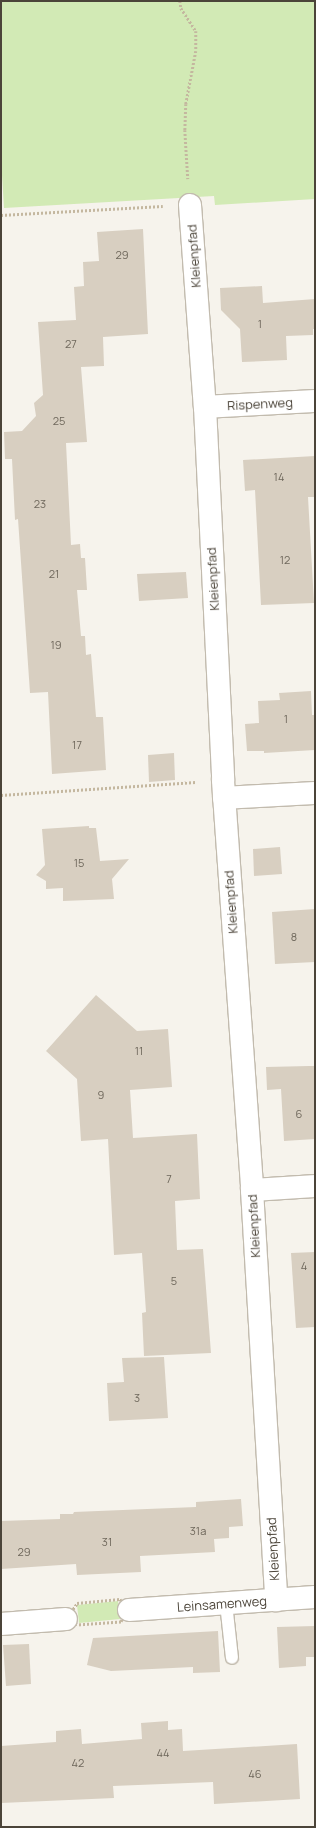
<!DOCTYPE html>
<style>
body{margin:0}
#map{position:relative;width:316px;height:1828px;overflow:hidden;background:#f6f3ec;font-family:Manrope,sans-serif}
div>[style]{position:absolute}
.green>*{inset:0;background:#d2eab5}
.building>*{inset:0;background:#d8cfc1}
.path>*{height:2.5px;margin-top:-1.25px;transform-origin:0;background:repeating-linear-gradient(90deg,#c4b79f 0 2px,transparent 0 4px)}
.roads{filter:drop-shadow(1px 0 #c2bbae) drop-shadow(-1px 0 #c2bbae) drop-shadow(0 1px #c2bbae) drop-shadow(0 -1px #c2bbae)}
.service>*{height:12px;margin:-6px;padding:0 6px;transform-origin:6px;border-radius:6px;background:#fff}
.minor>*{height:22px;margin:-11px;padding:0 11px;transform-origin:11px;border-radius:11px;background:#fff}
span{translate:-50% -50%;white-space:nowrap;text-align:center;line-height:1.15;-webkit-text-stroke:3px #fff;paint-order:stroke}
.number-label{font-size:11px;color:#6e675b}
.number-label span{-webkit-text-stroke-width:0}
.street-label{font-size:13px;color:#4b4439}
.frame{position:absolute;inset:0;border:2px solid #4b4439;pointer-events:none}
</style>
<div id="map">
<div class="green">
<i style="clip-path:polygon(1px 1px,315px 1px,315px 199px,215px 205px,214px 196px,4px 208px,1px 159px)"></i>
<i style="clip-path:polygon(118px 1601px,120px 1619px,79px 1623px,77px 1605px)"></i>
</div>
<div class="building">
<i style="clip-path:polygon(143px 229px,148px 334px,103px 337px,104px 366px,81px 367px,87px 442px,66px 443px,71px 545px,80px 544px,81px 558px,85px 558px,87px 590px,77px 590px,81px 636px,85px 636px,86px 655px,91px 654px,96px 717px,103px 717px,106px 770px,52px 774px,48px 692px,30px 693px,18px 519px,15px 520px,12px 459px,5px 459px,4px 432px,22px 431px,36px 416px,34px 403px,43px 395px,38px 322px,76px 320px,74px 287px,84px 286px,83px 262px,99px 261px,97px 232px)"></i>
<i style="clip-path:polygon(262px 286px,263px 303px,315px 299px,315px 329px,313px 329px,313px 335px,286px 336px,287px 360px,242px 362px,240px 329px,221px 310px,220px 288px)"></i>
<i style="clip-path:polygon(315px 456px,315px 497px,308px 497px,314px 603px,261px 605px,255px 490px,245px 491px,243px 460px)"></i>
<i style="clip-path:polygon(186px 572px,188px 598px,139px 601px,137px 574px)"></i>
<i style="clip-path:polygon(311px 691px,312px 715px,315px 715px,315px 750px,264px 753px,264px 751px,247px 751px,245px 724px,259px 723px,258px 701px,280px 700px,279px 693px)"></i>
<i style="clip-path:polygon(174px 753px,175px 780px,149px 782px,148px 755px)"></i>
<i style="clip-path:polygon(89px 826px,89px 828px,96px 828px,100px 861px,129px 859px,112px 879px,114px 899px,63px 901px,63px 888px,46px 889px,46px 881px,36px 875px,45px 865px,42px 829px)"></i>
<i style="clip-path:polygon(280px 847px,282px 874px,254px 876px,253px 849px)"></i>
<i style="clip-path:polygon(315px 909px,315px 962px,275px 964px,272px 912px)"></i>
<i style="clip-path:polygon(96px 995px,137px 1031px,168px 1029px,172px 1087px,130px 1090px,133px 1138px,197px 1134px,200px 1199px,175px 1201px,177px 1250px,203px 1249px,211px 1353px,144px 1356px,142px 1313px,146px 1312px,142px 1253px,114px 1255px,108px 1139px,81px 1141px,77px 1079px,46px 1051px)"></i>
<i style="clip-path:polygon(309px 1066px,315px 1066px,315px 1139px,284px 1141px,281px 1089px,267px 1090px,266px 1067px)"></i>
<i style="clip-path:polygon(315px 1252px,315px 1327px,296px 1328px,291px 1253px)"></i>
<i style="clip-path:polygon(164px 1357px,168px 1418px,109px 1421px,107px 1383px,124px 1382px,122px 1358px)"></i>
<i style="clip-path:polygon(241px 1499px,243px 1526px,229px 1527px,229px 1538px,214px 1539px,215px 1552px,140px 1556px,141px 1572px,77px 1575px,76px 1564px,1px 1569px,1px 1521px,60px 1519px,60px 1514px,73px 1514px,74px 1512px,196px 1507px,196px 1502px)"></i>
<i style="clip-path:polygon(315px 1626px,315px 1657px,306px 1657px,306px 1666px,279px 1668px,277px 1627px)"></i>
<i style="clip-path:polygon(218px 1631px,220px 1672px,193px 1673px,193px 1667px,111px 1671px,87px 1665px,93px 1638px)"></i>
<i style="clip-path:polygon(29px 1644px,31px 1684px,6px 1686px,3px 1645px)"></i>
<i style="clip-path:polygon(168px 1721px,168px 1730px,182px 1729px,183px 1751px,297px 1744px,300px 1799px,214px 1804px,213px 1782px,113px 1786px,114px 1798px,1px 1803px,1px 1746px,56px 1742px,56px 1731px,81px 1729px,82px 1744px,142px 1739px,141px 1723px)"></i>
</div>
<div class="path">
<i style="left:180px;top:1px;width:7px;rotate:82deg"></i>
<i style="left:181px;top:8px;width:27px;rotate:57deg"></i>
<i style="left:196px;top:31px;width:20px;rotate:90deg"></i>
<i style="left:196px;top:51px;width:54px;rotate:100.7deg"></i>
<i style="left:186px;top:104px;width:26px;rotate:92deg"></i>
<i style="left:185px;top:130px;width:49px;rotate:86.5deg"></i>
<i style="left:1px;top:215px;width:162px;rotate:-3.2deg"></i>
<i style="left:1px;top:795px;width:195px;rotate:-3.8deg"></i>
<i style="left:120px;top:1599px;width:14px;rotate:51deg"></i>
<i style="left:129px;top:1610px;width:14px;rotate:124deg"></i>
<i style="left:121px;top:1622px;width:44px;rotate:176.1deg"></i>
<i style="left:77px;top:1625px;width:13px;rotate:-151deg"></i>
<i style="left:66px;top:1619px;width:19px;rotate:-55deg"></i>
<i style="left:77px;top:1603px;width:43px;rotate:-5.3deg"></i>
</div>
<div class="roads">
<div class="service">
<i style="left:226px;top:1603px;width:55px;rotate:83.8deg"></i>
</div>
<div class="minor">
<i style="left:190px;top:205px;width:203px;rotate:85.8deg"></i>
<i style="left:205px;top:407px;width:374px;rotate:87.2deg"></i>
<i style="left:223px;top:781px;width:410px;rotate:85.9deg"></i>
<i style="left:252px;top:1190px;width:411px;rotate:86.6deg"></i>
<i style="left:205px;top:407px;width:110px;rotate:-3.1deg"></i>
<i style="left:224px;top:798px;width:91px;rotate:-3.1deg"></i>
<i style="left:252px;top:1190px;width:63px;rotate:-3.6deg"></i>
<i style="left:129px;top:1610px;width:186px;rotate:-4deg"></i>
<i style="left:1px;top:1624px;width:65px;rotate:-4.4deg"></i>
</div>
</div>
<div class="number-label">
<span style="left:122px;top:255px">29</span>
<span style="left:260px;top:324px">1</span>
<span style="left:71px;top:344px">27</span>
<span style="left:59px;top:421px">25</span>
<span style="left:279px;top:477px">14</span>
<span style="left:40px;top:504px">23</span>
<span style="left:285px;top:560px">12</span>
<span style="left:54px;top:574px">21</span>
<span style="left:56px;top:645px">19</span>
<span style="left:286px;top:719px">1</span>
<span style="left:77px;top:745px">17</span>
<span style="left:79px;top:863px">15</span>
<span style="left:294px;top:937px">8</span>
<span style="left:139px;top:1051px">11</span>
<span style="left:101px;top:1095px">9</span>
<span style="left:299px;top:1114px">6</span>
<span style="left:169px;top:1179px">7</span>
<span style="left:304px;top:1266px">4</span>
<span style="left:174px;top:1281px">5</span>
<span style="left:137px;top:1398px">3</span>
<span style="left:198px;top:1531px">31a</span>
<span style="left:107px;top:1542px">31</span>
<span style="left:24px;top:1552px">29</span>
<span style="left:163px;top:1753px">44</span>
<span style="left:78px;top:1763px">42</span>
<span style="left:255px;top:1774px">46</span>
</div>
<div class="street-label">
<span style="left:194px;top:256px;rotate:-94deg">Kleienpfad</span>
<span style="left:260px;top:404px;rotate:-3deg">Rispenweg</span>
<span style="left:213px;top:579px;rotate:-93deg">Kleienpfad</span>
<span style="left:231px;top:902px;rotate:-94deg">Kleienpfad</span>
<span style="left:254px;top:1226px;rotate:-93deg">Kleienpfad</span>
<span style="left:273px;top:1549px;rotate:-93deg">Kleienpfad</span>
<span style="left:222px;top:1604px;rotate:-4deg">Leinsamenweg</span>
</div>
<div class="frame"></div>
</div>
